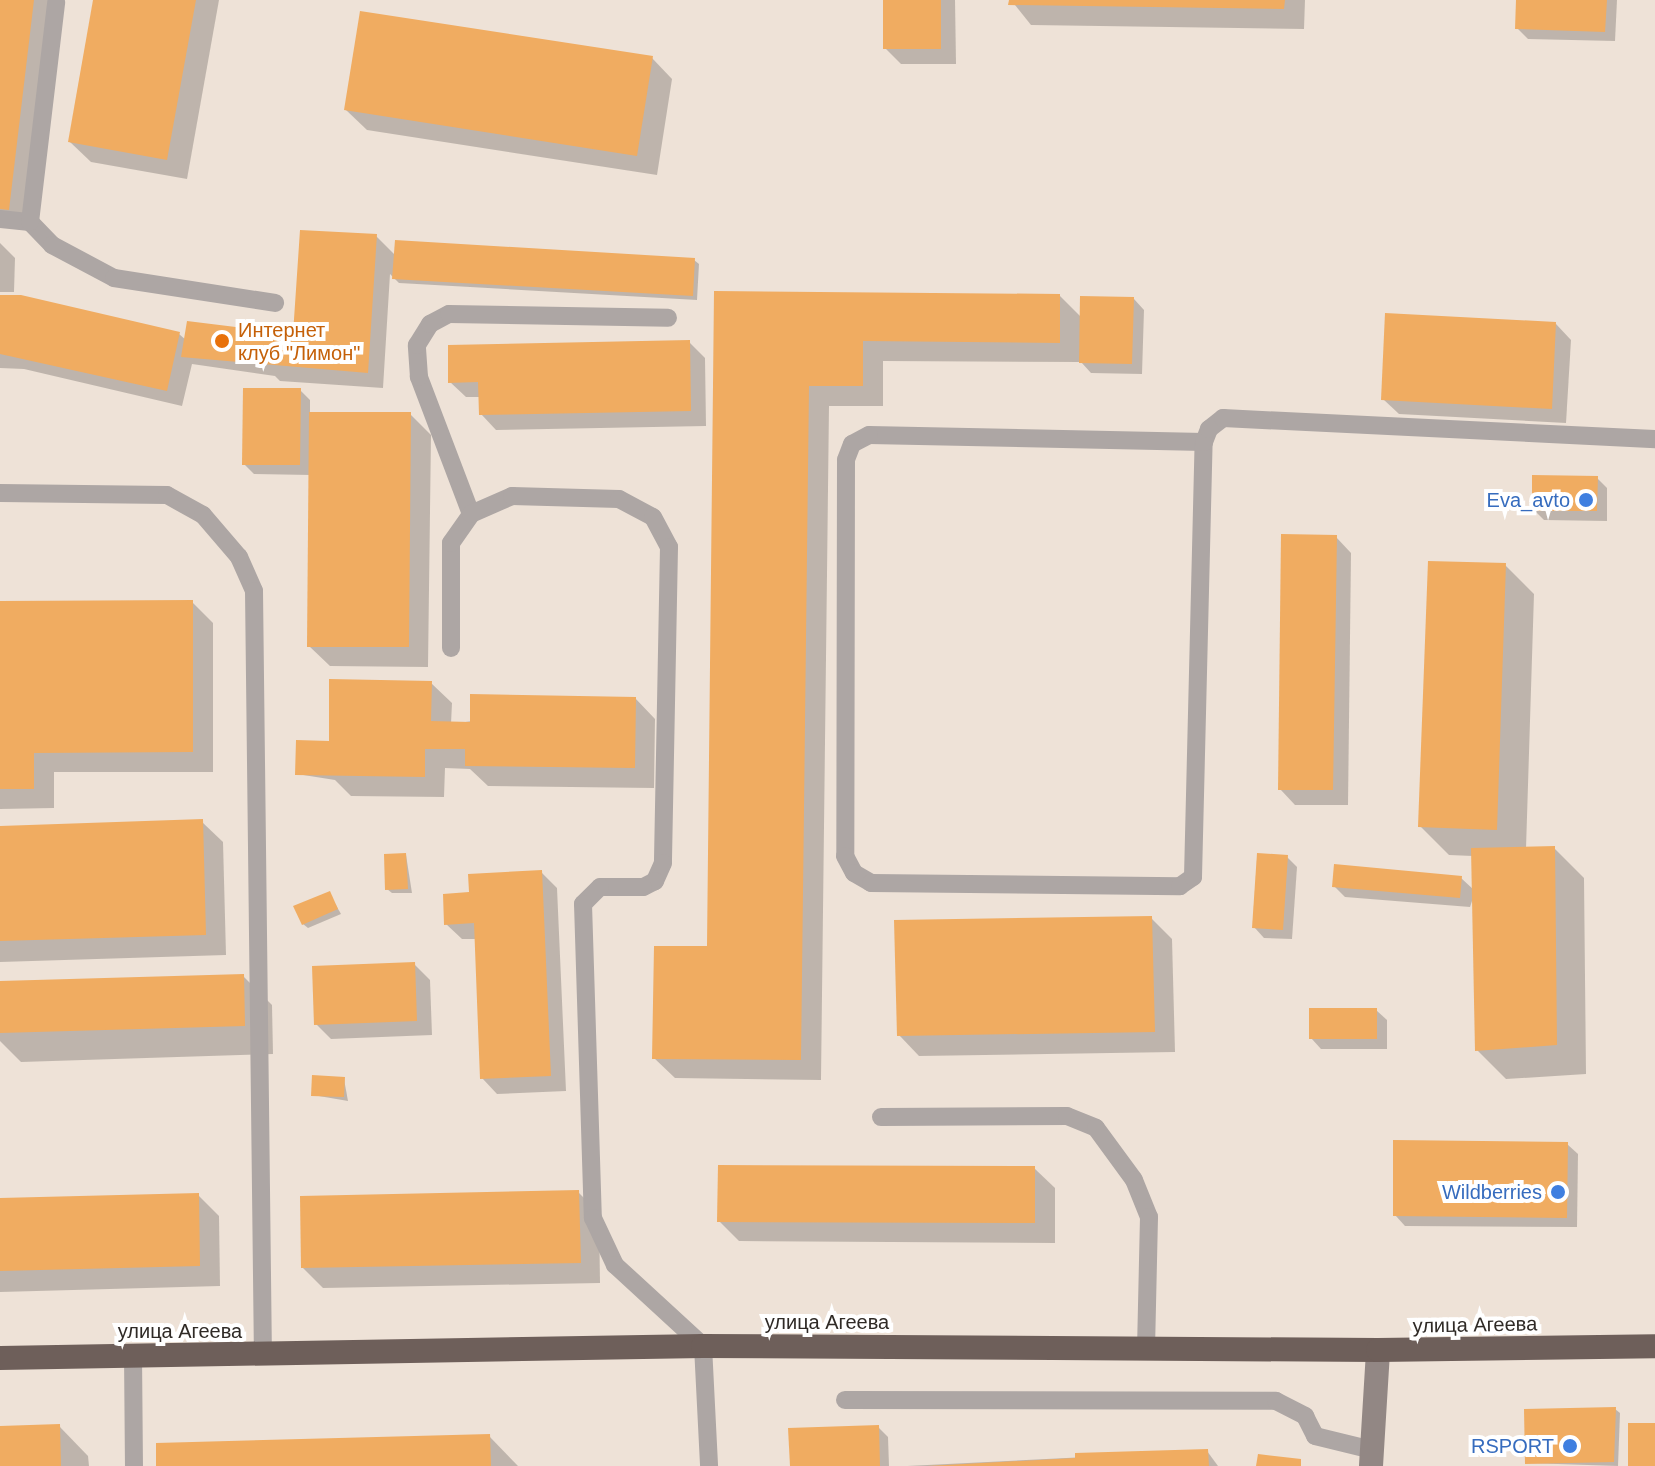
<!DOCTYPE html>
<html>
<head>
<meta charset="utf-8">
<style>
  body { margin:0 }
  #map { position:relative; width:1655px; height:1466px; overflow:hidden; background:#eee2d7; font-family:Arial,sans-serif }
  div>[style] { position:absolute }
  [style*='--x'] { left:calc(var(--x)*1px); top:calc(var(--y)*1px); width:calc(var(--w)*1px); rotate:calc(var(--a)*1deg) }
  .shadow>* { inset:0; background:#0003 }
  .building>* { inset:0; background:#f0ac61 }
  .lane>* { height:18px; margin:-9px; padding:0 9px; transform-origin:9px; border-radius:9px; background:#ada6a4 }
  .secondary>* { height:24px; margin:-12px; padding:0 12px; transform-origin:12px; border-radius:12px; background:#928784 }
  .highway>* { height:24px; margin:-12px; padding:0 12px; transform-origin:12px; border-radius:12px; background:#6e5f5a }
  .dots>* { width:22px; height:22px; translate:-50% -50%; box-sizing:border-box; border:4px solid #fff; border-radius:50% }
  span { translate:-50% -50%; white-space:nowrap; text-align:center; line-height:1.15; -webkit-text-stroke:8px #fff; paint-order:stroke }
  .food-label { font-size:20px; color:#c56008 }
  .left { translate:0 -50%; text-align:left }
  .shop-label { font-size:20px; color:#366cbe }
  .right { translate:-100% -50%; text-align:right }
  .street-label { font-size:20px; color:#2f2a26 }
</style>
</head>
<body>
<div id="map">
  <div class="shadow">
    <div style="clip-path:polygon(0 0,50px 0,24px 225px,0 222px)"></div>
    <div style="clip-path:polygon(95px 0,219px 0,187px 179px,91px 162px,70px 142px)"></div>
    <div style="clip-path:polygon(885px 0,955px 0,956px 64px,901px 64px,885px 48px)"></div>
    <div style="clip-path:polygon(1011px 0,1305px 0,1304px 29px,1031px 25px)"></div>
    <div style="clip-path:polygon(1518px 0,1617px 0,1615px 41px,1528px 39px,1517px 28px)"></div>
    <div style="clip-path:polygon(652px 58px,672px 79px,657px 175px,367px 130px,346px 110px)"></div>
    <div style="clip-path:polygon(376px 236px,396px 256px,694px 260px,699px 264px,697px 300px,399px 283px,390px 274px,383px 388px,280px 381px,275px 376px,192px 364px,182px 406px,24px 369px,0 368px,0 297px,179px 334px,186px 340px,295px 336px)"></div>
    <div style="clip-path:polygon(0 243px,15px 258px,14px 292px,0 292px)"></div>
    <div style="clip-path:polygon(716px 293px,1060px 296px,1082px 318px,1134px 299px,1144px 310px,1142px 374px,1091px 373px,1081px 362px,883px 361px,883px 406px,829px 406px,821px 1080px,675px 1078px,654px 1058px,709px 948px)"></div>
    <div style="clip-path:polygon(1556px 324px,1571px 340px,1566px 423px,1399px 414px,1383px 399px)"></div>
    <div style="clip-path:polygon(689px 342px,705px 358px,706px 426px,496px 430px,481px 414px,481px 397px,466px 397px,450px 382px)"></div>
    <div style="clip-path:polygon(300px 390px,310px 400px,310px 414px,410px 414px,431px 435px,428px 667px,330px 666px,309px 646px,311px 475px,254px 474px,244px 464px)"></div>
    <div style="clip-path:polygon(1597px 478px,1607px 488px,1607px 521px,1544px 520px,1534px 510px)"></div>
    <div style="clip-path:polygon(1336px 537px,1351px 553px,1348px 805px,1295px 805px,1280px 789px)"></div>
    <div style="clip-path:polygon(1505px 565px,1534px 594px,1526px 849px,1554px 848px,1584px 878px,1586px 1074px,1506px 1079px,1477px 1050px,1474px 895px,1470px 907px,1345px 897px,1334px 886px,1461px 878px,1474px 890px,1473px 856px,1449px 855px,1420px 826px)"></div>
    <div style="clip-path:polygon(192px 602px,213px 623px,213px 772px,54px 772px,54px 808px,0 809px,0 603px)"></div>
    <div style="clip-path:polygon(431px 683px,452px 703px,451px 724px,635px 698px,655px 719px,654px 788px,488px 786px,470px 769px,445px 768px,444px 797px,351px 796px,335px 780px,297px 774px,331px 743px)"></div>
    <div style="clip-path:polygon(202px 822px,223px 842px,226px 955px,0 962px,0 828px)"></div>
    <div style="clip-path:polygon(406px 855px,412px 893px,392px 893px,387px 889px)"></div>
    <div style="clip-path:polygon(1287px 857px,1297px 867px,1292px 939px,1264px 938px,1254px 927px)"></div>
    <div style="clip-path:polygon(542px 873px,557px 888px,566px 1091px,497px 1094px,482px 1078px,476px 939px,462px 939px,446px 924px,471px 894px)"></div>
    <div style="clip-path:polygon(329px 893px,341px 914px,308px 928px,303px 924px)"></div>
    <div style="clip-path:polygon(1151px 918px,1172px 939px,1175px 1052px,919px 1056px,899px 1035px)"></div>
    <div style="clip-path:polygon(414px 964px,430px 980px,432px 1035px,331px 1039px,316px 1024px)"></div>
    <div style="clip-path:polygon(243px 976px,272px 1005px,273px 1054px,21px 1062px,0 1041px,0 983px)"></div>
    <div style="clip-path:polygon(1376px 1010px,1387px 1020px,1387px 1049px,1321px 1049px,1311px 1038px)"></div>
    <div style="clip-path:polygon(344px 1079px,348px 1101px,313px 1095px)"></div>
    <div style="clip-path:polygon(1567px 1144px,1578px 1154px,1577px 1227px,1405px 1226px,1395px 1215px)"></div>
    <div style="clip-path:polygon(1034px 1168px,1055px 1188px,1055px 1243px,739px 1241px,719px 1221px)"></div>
    <div style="clip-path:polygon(578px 1192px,599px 1213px,600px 1283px,323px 1288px,303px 1268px)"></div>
    <div style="clip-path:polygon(198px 1195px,219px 1216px,220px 1286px,0 1292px,0 1200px)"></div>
    <div style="clip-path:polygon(1615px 1409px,1620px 1413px,1618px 1466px,1527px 1463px)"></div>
    <div style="clip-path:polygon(59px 1426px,88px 1456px,89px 1466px,0 1466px,0 1428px)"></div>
    <div style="clip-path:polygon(878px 1427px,888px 1437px,889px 1466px,792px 1466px)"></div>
    <div style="clip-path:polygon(489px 1436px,518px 1466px,159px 1466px)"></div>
    <div style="clip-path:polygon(1207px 1451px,1218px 1466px,907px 1466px)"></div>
  </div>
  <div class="building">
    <div style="clip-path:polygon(0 0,34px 0,9px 210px,0 209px)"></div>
    <div style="clip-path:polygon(93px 0,196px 0,167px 160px,68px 142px)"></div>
    <div style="clip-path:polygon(883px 0,941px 0,941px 49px,883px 49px)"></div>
    <div style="clip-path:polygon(1009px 0,1285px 0,1284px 9px,1008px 5px)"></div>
    <div style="clip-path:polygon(1516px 0,1607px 0,1605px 32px,1515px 29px)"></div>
    <div style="clip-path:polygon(360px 11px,653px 56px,637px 156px,344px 110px)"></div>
    <div style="clip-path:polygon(300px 230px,377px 234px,368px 373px,181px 357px,187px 321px,293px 334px)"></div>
    <div style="clip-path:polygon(395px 240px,695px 258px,693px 296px,392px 279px)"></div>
    <div style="clip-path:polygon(714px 291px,1060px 294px,1060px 343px,863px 341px,863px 386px,809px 386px,801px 1060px,652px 1059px,654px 946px,707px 946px)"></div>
    <div style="clip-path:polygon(0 295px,21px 295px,180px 332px,167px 391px,0 354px)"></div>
    <div style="clip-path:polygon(1080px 296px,1134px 297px,1132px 364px,1079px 363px)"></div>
    <div style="clip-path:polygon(1385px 313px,1556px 322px,1552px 409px,1381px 400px)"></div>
    <div style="clip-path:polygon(690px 340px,691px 411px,479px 415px,478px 382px,448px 383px,448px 345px)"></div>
    <div style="clip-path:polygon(243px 388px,301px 388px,300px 465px,242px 465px)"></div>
    <div style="clip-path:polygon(309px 412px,411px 412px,409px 647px,307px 647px)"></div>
    <div style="clip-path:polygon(1532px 475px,1598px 476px,1597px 511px,1532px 511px)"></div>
    <div style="clip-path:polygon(1281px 534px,1337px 535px,1333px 790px,1278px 790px)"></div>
    <div style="clip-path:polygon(1428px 561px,1506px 563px,1497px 830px,1418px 827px)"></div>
    <div style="clip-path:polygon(193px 600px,193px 752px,34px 753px,34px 789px,0 789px,0 601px)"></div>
    <div style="clip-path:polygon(329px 679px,432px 681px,431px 721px,470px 722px,470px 694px,636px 697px,635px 768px,465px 766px,465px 749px,425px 749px,425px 777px,295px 775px,296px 740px,329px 741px)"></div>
    <div style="clip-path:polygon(203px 819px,206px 935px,0 941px,0 826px)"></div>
    <div style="clip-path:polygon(1555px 846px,1557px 1045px,1475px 1051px,1471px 848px)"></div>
    <div style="clip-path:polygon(406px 853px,408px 889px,385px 890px,384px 854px)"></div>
    <div style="clip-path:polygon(1257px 853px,1288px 855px,1283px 930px,1252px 928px)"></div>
    <div style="clip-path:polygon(1334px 864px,1462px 876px,1460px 898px,1332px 887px)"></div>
    <div style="clip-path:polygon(542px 870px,551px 1076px,480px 1079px,474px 923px,444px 925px,443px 894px,469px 892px,468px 874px)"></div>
    <div style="clip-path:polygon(330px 891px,338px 909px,302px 925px,293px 906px)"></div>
    <div style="clip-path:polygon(1152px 916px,1155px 1032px,897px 1036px,894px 920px)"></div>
    <div style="clip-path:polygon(415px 962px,417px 1021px,314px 1025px,312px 966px)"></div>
    <div style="clip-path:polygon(244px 974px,245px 1026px,0 1033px,0 981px)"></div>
    <div style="clip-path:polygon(1309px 1008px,1377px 1008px,1377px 1039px,1309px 1039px)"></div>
    <div style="clip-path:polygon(312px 1075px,345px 1077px,344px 1097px,311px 1096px)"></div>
    <div style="clip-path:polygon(1393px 1140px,1568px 1142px,1567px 1218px,1393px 1216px)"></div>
    <div style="clip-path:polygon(718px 1165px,1035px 1166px,1035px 1223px,717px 1222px)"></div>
    <div style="clip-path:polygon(579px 1190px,581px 1263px,301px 1268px,300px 1196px)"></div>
    <div style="clip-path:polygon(199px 1193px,200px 1266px,0 1271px,0 1198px)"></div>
    <div style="clip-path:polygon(1616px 1407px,1614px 1462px,1525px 1464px,1524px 1409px)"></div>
    <div style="clip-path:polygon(1628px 1423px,1655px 1423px,1655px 1466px,1628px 1466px)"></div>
    <div style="clip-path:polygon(60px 1424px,61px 1466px,0 1466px,0 1426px)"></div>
    <div style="clip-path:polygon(879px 1425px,880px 1466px,790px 1466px,788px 1428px)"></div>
    <div style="clip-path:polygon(490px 1434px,491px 1466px,156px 1466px,156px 1443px)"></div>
    <div style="clip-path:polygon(1208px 1449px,1209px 1466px,927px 1466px,1075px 1458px,1075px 1453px)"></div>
    <div style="clip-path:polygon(1258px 1454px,1301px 1459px,1301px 1466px,1256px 1466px)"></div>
  </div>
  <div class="lane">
    <div style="--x:0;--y:219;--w:30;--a:6"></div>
    <div style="--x:30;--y:222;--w:32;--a:46"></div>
    <div style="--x:52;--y:245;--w:70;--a:28"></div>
    <div style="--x:114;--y:278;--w:163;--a:8.8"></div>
    <div style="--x:30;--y:222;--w:221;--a:-83.2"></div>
    <div style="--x:1204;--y:442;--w:335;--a:-178.8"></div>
    <div style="--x:869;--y:435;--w:19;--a:152"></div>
    <div style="--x:852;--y:444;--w:17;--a:111"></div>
    <div style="--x:846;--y:460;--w:396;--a:90.1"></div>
    <div style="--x:845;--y:856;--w:19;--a:62"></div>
    <div style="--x:854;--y:873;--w:20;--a:30"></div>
    <div style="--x:871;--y:883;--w:309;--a:0.6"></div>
    <div style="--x:1180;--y:886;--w:16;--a:-35"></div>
    <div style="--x:1193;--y:877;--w:435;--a:-88.6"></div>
    <div style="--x:1204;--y:442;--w:14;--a:-69"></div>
    <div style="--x:1209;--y:429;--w:18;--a:-38"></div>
    <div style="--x:1223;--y:418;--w:433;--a:2.8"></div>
    <div style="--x:0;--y:493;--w:167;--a:0.7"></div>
    <div style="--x:167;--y:495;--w:41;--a:29.1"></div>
    <div style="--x:203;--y:515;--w:55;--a:49.4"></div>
    <div style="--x:239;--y:557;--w:37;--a:66"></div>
    <div style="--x:254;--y:591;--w:765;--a:89.33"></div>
    <div style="--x:471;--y:514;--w:147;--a:-110.8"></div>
    <div style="--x:419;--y:377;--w:32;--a:-94"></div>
    <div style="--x:417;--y:345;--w:25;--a:-58"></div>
    <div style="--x:430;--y:324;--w:21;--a:-28"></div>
    <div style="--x:449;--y:314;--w:219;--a:1"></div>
    <div style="--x:451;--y:648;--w:105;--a:-90"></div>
    <div style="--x:451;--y:543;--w:35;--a:-55"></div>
    <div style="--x:471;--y:514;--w:45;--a:-23.7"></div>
    <div style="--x:512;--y:496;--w:107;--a:1.6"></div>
    <div style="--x:619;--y:499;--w:38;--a:28"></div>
    <div style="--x:653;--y:517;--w:34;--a:62"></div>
    <div style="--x:669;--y:547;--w:316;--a:91.1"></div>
    <div style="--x:663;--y:863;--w:20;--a:114"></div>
    <div style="--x:655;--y:881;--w:13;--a:153"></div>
    <div style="--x:643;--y:887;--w:43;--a:180"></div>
    <div style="--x:600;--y:887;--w:24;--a:135"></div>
    <div style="--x:583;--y:904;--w:314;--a:88.2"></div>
    <div style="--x:593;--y:1218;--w:52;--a:64.9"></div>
    <div style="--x:615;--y:1265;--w:120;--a:42.6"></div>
    <div style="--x:703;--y:1346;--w:120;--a:87.1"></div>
    <div style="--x:881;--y:1117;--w:186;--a:-0.3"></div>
    <div style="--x:1067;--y:1116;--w:31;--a:22"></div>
    <div style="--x:1096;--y:1128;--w:64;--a:53.8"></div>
    <div style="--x:1134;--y:1180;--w:40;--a:68"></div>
    <div style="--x:1149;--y:1217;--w:129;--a:91.3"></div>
    <div style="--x:133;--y:1354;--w:112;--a:89.5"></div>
    <div style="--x:845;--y:1400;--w:431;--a:0.1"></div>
    <div style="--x:1276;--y:1401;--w:33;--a:27"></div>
    <div style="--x:1305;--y:1416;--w:22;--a:63"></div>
    <div style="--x:1315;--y:1436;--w:59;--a:13.8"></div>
  </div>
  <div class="secondary">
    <div style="--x:1371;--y:1466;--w:116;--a:-86.5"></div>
  </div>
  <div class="highway">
    <div style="--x:0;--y:1358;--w:703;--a:-0.98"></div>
    <div style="--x:703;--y:1346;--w:675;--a:0.34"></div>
    <div style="--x:1378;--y:1350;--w:277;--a:-0.8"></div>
  </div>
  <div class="dots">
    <div style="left:222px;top:341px;background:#e8710a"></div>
    <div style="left:1586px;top:500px;background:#3f7fe0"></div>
    <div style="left:1558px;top:1192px;background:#3f7fe0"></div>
    <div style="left:1570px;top:1446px;background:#3f7fe0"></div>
  </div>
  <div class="food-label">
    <span class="left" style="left:238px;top:342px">Интернет<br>клуб "Лимон"</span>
  </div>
  <div class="shop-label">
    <span class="right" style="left:1570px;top:500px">Eva_avto</span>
    <span class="right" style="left:1542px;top:1192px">Wildberries</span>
    <span class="right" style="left:1554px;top:1446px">RSPORT</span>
  </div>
  <div class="street-label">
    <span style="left:827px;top:1322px">улица Агеева</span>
    <span style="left:1475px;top:1325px;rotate:-1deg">улица Агеева</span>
    <span style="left:180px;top:1331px">улица Агеева</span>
  </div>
</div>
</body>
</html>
